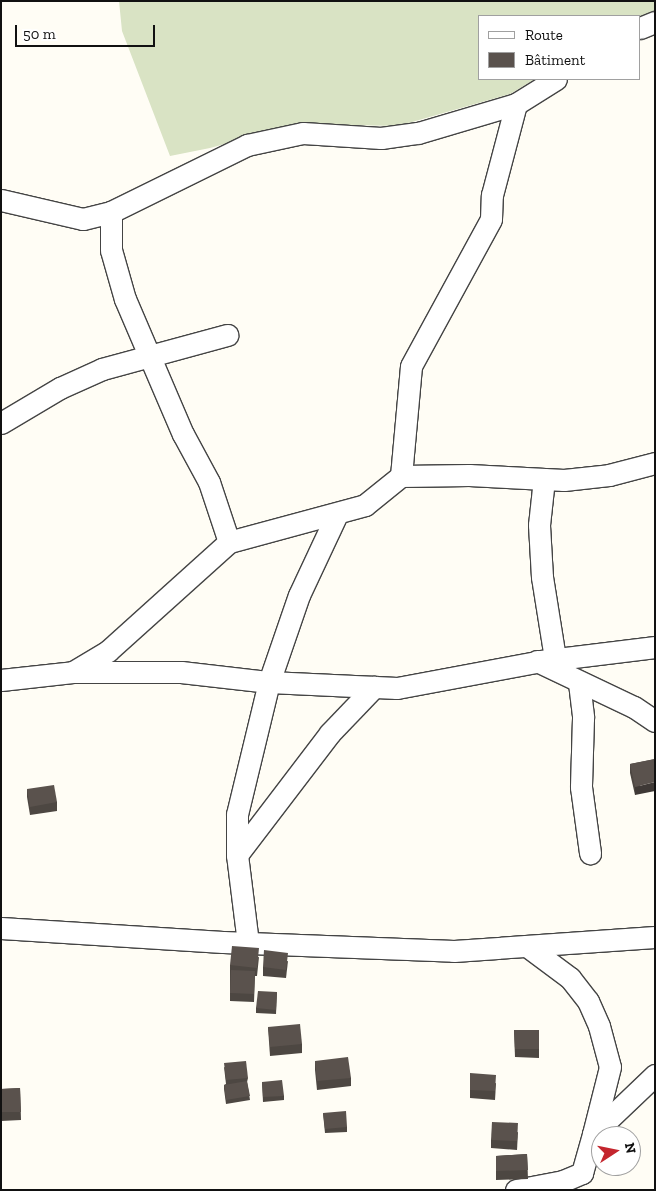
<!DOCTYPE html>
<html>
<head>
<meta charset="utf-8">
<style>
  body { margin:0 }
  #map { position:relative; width:656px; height:1191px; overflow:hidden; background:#fffdf5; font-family:"Zilla Slab",serif }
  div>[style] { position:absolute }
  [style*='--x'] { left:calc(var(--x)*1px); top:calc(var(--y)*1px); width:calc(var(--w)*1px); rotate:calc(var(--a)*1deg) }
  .cemetery>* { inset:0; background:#d9e3c4 }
  .roads { filter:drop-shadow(1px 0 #444) drop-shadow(-1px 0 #444) drop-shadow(0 1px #444) drop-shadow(0 -1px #444) }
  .minor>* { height:21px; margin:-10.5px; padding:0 10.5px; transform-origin:10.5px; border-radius:10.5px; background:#fff }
  .wall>* { inset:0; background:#4d4742 }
  .shaded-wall>* { inset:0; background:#3f3936 }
  .building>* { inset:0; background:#5a524d }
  span { translate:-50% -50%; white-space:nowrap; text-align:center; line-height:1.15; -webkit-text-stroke:5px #fff; paint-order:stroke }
  .frame { position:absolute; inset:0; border:2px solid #111; pointer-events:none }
  .legend { position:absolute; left:478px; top:15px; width:162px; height:65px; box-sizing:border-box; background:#fff; border:1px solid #a0a0a0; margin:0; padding:6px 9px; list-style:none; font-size:15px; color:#111 }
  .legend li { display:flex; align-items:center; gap:10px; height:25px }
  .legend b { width:25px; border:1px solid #a0a0a0 }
  .north { position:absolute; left:591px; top:1126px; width:50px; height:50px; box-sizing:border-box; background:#fff; border:1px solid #a0a0a0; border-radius:50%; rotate:79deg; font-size:14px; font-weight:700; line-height:20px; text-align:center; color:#111 }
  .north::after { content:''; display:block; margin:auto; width:18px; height:22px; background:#c4262e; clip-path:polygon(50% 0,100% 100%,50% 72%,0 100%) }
  .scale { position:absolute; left:15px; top:25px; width:140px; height:22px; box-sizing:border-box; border:2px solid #111; border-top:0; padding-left:6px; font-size:15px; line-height:18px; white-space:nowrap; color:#111; -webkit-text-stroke:4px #fff; paint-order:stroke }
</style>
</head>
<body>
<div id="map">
  <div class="cemetery">
    <div style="clip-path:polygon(119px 1px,655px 1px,655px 12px,640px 19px,640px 16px,480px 16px,480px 79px,535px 79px,510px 94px,398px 126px,298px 124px,210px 148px,170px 156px,122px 31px)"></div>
  </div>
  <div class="roads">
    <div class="minor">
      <div style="--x:640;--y:28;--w:16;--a:-22"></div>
      <div style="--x:1;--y:200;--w:84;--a:13"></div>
      <div style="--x:83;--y:219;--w:29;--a:-14"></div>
      <div style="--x:111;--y:212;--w:152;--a:-26.2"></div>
      <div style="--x:247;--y:145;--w:57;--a:-12.1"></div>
      <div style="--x:303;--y:133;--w:78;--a:3.7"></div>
      <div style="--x:381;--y:138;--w:37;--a:-8"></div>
      <div style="--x:418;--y:133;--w:102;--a:-16.5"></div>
      <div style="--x:111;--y:212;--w:38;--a:90"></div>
      <div style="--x:111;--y:250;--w:51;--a:74.1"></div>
      <div style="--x:125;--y:299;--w:147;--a:66.8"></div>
      <div style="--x:183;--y:434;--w:55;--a:61.6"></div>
      <div style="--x:209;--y:482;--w:63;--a:71.6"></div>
      <div style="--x:1;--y:423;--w:69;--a:-30.7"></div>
      <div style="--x:60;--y:388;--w:46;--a:-24.3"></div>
      <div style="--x:102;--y:369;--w:130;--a:-15.2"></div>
      <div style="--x:401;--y:476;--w:68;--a:-0.8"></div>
      <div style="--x:469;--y:475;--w:95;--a:3"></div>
      <div style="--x:564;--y:480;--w:45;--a:-6.3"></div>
      <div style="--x:609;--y:475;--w:48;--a:-14.6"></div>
      <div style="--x:544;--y:479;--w:46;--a:96.2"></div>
      <div style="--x:539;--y:525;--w:52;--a:86.7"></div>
      <div style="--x:542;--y:577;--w:82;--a:80.9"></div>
      <div style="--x:337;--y:514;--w:89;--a:115.1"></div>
      <div style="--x:299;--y:595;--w:92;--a:109"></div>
      <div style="--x:269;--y:682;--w:128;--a:2.7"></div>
      <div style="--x:397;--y:688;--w:147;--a:-10.6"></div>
      <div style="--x:541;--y:661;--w:115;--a:-7"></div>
      <div style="--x:537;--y:661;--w:107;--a:25.4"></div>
      <div style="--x:634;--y:707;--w:25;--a:34"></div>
      <div style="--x:73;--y:672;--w:108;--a:0"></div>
      <div style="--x:181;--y:672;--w:89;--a:6.5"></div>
      <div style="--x:269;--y:682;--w:136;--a:103.6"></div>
      <div style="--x:237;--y:814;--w:41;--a:90"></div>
      <div style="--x:1;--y:680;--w:72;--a:-6.3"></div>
      <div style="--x:73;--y:672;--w:41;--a:-31"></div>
      <div style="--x:108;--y:651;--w:163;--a:-42"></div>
      <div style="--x:229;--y:542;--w:141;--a:-15.2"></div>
      <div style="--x:365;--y:505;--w:46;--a:-38.9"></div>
      <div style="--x:401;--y:476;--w:110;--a:-84.8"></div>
      <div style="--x:411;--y:366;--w:167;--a:-61.4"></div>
      <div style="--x:491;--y:219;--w:24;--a:-88"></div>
      <div style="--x:492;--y:195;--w:94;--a:-75.2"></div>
      <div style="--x:516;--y:104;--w:47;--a:-32"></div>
      <div style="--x:579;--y:683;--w:35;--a:83"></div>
      <div style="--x:583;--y:718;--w:69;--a:91.7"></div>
      <div style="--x:581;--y:787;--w:67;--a:82.2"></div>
      <div style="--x:1;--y:928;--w:222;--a:3.6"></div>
      <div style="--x:223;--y:942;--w:231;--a:2.2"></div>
      <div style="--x:454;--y:951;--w:201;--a:-4"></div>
      <div style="--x:248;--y:943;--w:89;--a:-97.1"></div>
      <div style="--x:237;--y:855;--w:153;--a:-52.7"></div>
      <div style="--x:330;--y:733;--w:64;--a:-46.3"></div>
      <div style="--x:527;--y:946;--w:54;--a:36.7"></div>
      <div style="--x:570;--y:978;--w:29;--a:52"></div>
      <div style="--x:588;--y:1001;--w:27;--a:66"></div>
      <div style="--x:599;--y:1026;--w:42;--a:75"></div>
      <div style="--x:610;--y:1067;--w:69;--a:104.2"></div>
      <div style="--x:516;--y:1190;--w:48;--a:-10.8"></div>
      <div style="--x:563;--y:1181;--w:21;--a:-23"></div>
      <div style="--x:582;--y:1173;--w:41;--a:-74.2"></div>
      <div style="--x:593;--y:1134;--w:86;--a:-43.6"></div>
    </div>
  </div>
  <div class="wall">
    <div style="clip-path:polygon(655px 759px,635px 795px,630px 773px,630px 764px)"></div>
    <div style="clip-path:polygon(27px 789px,57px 802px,57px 811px,30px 815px,27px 797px)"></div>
    <div style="clip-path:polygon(259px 957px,257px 976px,255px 976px,254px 1002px,230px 1001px,230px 965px)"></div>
    <div style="clip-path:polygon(288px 961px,286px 978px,263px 976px,263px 967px)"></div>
    <div style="clip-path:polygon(277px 992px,276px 1014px,256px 1013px,256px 1008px)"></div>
    <div style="clip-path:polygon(268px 1027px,302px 1044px,302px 1053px,270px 1056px)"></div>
    <div style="clip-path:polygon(514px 1030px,539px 1030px,539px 1058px,515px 1057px)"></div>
    <div style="clip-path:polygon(315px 1061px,351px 1078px,351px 1086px,317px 1090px,315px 1070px)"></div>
    <div style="clip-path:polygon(224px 1067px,248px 1078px,247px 1082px,250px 1100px,226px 1104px,224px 1089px,224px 1085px,226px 1084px)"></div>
    <div style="clip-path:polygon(262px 1082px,284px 1096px,284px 1100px,263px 1102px)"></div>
    <div style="clip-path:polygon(496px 1083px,495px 1100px,470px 1098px,470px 1090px)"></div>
    <div style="clip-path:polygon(20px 1088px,21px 1120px,1px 1121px,1px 1089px)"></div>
    <div style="clip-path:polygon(323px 1113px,347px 1127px,347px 1132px,325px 1133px)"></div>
    <div style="clip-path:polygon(518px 1132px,517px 1150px,491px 1148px,491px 1140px)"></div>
    <div style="clip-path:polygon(527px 1154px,528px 1179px,496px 1180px,496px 1156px)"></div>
  </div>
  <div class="shaded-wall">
    <div style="clip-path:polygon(655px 782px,655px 791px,635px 795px,635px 787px)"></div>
  </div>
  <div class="building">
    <div style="clip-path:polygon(655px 759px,655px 782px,635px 787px,630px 764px)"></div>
    <div style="clip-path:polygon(54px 785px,57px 802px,30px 807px,27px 789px)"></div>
    <div style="clip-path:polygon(232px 946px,259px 948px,257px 968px,230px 965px)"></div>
    <div style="clip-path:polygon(264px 950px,288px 953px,286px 970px,263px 967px)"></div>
    <div style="clip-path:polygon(231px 970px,255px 971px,254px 994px,230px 993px)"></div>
    <div style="clip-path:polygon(258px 991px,277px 992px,276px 1010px,256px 1008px)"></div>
    <div style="clip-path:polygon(300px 1024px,302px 1044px,270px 1047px,268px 1027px)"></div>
    <div style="clip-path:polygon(514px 1030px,539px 1030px,539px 1049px,515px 1049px)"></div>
    <div style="clip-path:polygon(348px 1057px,351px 1078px,317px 1081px,315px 1061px)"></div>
    <div style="clip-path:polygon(246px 1061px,248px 1078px,226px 1080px,224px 1063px)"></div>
    <div style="clip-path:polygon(470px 1073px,496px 1075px,495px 1091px,470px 1090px)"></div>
    <div style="clip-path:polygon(282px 1080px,284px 1096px,263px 1097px,262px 1082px)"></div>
    <div style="clip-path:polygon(247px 1081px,250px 1096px,226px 1100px,224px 1085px)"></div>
    <div style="clip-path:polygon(20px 1088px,21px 1112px,1px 1112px,1px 1089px)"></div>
    <div style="clip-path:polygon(346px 1111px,347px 1127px,325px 1129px,323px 1113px)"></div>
    <div style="clip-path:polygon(492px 1122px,518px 1123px,517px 1141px,491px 1140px)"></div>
    <div style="clip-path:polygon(527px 1154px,528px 1170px,496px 1171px,496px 1156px)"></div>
  </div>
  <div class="frame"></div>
  <ul class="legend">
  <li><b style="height:6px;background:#fff"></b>Route</li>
  <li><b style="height:14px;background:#5a524d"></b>Bâtiment</li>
  </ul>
  <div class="north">N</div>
  <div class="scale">50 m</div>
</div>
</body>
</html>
